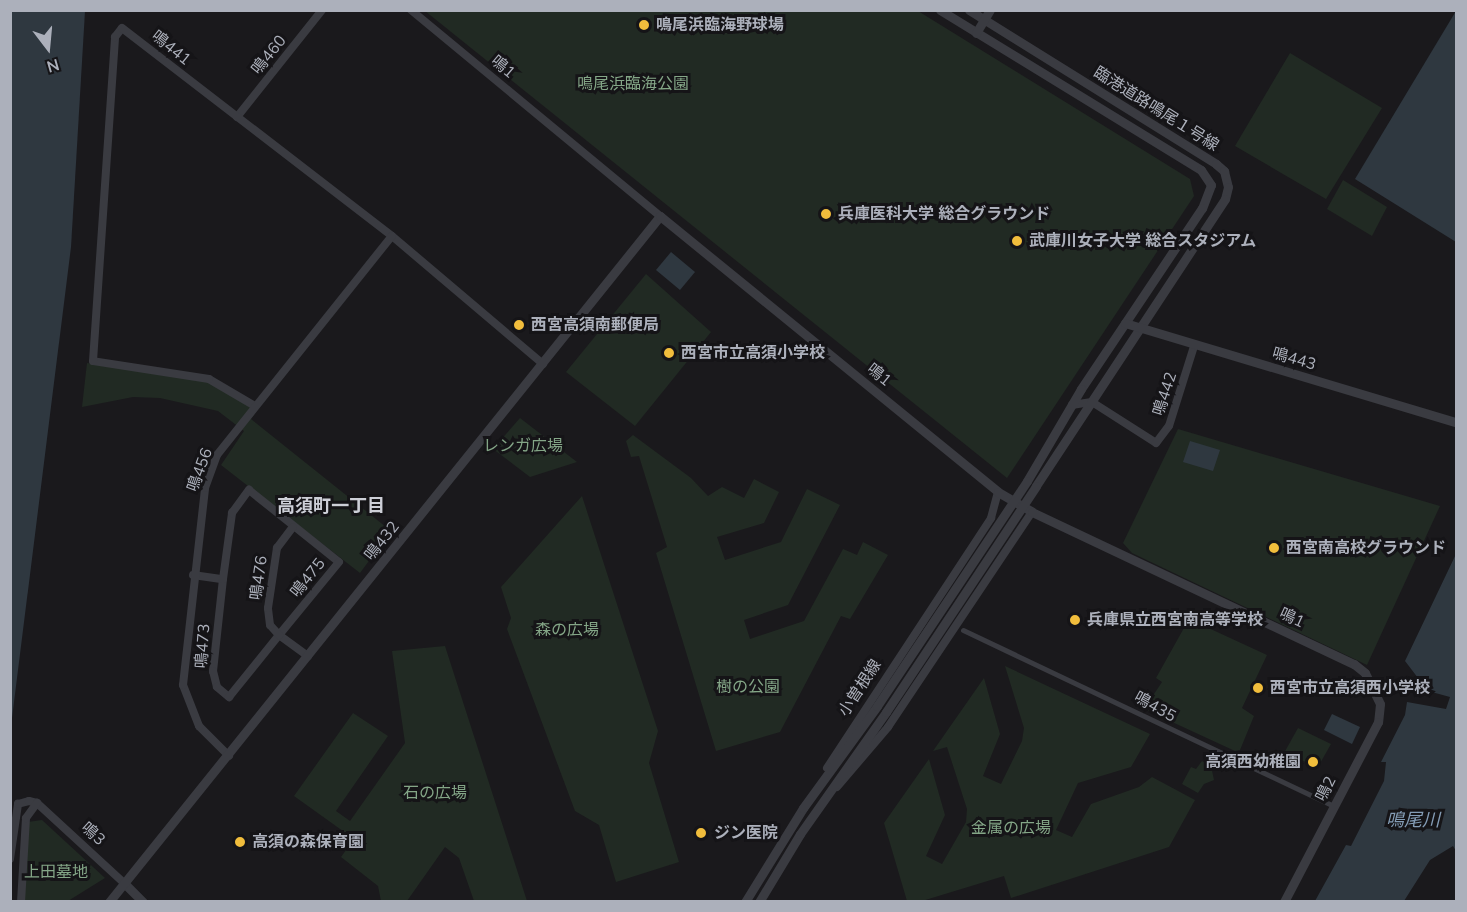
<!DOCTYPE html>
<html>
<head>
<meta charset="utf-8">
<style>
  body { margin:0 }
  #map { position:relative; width:1467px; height:912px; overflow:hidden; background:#1a191c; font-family:"Nunito Sans","Noto Sans JP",sans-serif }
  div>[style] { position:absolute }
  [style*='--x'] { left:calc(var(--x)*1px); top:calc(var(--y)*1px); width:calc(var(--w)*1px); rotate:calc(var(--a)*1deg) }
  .green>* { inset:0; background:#212a23 }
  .water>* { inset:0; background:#2f3840 }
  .pedestrian>* { height:5px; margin:-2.5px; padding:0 2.5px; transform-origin:2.5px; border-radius:2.5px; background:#3a3b41 }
  .minor>* { height:8px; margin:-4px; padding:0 4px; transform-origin:4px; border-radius:4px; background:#3a3b41 }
  .tertiary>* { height:9px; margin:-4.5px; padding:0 4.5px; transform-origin:4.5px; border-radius:4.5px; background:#3a3b41 }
  .tertiary-bridge>* { height:9px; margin:-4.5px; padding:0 4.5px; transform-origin:4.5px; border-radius:4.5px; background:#3a3b41 }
  .dots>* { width:16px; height:16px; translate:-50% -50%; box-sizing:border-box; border:3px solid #151417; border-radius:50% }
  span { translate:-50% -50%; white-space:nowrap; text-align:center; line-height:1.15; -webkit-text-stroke:6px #151417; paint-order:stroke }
  .poi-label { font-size:16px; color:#acb0bb; font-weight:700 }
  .left { translate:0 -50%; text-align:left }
  .right { translate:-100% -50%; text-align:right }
  .street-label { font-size:16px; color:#acb0bb }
  .park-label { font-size:16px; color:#84a687 }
  .neighbourhood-label { font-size:18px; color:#cdcfd7; font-weight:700 }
  .water-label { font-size:18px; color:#849cb5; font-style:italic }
  .frame { position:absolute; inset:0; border:12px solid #acb0bb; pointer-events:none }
  .north { position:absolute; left:18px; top:18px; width:60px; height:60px; -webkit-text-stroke:4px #151417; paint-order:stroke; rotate:164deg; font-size:16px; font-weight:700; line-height:24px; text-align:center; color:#acb0bb }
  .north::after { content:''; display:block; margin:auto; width:21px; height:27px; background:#acb0bb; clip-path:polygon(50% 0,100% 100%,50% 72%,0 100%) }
</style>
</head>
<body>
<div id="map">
  <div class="green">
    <div style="clip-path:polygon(425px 11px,918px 11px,1190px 179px,1194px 196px,1007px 478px)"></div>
    <div style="clip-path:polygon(1290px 53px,1382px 108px,1326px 199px,1235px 146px)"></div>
    <div style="clip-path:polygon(1343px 180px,1387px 207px,1372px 236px,1327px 209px)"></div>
    <div style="clip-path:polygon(646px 274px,711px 332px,635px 426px,566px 372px)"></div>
    <div style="clip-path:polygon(87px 363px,211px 382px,227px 389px,256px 412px,251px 419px,391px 531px,360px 573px,221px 465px,244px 431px,218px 411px,160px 398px,133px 397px,82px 407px)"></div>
    <div style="clip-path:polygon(520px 418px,577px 462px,530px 477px,493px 449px)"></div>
    <div style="clip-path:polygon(1178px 429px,1440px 506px,1367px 665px,1132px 553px,1123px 543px)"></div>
    <div style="clip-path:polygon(633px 435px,691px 478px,708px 496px,722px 487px,744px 498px,754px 479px,779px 492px,764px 523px,717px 537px,725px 560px,781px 542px,807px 489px,840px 505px,788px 605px,744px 620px,750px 639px,804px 621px,843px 549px,857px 555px,863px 542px,888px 555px,850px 619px,841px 616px,780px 732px,716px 751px,656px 553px,667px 547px,639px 456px,631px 457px,626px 441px)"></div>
    <div style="clip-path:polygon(582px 496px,658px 731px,649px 763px,679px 862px,616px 882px,599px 825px,575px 811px,507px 629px,511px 618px,501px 587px)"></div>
    <div style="clip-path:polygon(1189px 619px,1267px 655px,1242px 708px,1254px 716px,1240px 750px,1235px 751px,1144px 709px,1162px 682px,1156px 678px)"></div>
    <div style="clip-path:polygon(445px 646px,527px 901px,474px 901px,459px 858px,445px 847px,407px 901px,381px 901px,378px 886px,341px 857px,354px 839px,294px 796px,353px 713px,388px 736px,336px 811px,350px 821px,405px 743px,392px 651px)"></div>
    <div style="clip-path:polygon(1005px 666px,1150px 734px,1131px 767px,1078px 783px,1056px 830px,1072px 837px,1091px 804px,1139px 787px,1152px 777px,1195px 800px,1169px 847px,1011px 898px,1004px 876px,922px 901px,907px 901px,884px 823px,929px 759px,945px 815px,926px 856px,942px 864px,966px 822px,967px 809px,947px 747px,933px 751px,984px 678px,1000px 734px,983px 776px,1001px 784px,1022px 741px,1024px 728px)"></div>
    <div style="clip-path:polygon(1298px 728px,1331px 744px,1318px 767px,1284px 753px)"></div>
    <div style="clip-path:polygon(1202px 761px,1211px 766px,1214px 780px,1204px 784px,1198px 793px,1182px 784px,1191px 767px,1196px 769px)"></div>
    <div style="clip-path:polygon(42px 820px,105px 878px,68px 901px,24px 902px,28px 822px)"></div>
  </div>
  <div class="water">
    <div style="clip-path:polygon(11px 10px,85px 11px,71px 247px,11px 726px)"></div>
    <div style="clip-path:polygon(1456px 11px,1456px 242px,1355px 179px)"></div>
    <div style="clip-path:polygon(671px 252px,695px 272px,680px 290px,656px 270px)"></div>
    <div style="clip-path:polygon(1190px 441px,1220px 450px,1213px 471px,1183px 462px)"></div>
    <div style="clip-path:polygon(1456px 554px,1456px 851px,1453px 846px,1430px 860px,1404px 901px,1315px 901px,1346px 845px,1351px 846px,1384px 781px,1386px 762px,1381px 762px,1405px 715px,1407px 702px,1446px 709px,1450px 697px,1428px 691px,1405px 661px)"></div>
    <div style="clip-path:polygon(1332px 714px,1360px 727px,1352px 744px,1324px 730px)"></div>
  </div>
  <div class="pedestrian">
    <div style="--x:963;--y:630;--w:411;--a:25.4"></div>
  </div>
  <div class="minor">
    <div style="--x:411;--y:10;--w:323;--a:39.6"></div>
    <div style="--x:237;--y:117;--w:137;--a:-51.5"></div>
    <div style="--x:1072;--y:405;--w:20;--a:-9"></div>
    <div style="--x:1092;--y:402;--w:76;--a:32.6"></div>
    <div style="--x:1156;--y:443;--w:21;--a:-53"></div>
    <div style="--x:1169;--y:426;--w:84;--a:-72.6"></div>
    <div style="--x:255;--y:406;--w:53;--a:-149.6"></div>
    <div style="--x:209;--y:379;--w:117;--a:-171.2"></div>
    <div style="--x:93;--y:361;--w:325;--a:-86.1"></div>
    <div style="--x:115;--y:37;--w:11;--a:-52"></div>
    <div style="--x:122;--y:28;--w:341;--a:37.6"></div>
    <div style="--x:392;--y:236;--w:198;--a:40.3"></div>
    <div style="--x:193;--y:575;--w:30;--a:8"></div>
    <div style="--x:223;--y:579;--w:93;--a:96.2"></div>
    <div style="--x:213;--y:671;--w:16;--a:76"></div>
    <div style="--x:217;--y:687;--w:16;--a:40"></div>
    <div style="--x:229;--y:697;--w:80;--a:-51.1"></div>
    <div style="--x:279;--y:635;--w:36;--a:36"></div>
    <div style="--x:223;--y:579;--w:67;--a:-82.2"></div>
    <div style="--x:232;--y:513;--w:29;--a:-54"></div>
    <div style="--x:249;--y:490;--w:115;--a:38.7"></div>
    <div style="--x:339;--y:562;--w:94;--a:129.4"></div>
    <div style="--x:279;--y:635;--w:13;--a:-132"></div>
    <div style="--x:270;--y:625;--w:17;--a:-97"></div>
    <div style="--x:268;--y:608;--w:61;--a:-81.5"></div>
    <div style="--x:277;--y:548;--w:26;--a:-53"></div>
    <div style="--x:229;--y:756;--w:42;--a:-135"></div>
    <div style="--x:199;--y:726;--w:44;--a:-111.3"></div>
    <div style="--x:183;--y:685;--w:198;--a:-83.6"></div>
    <div style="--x:205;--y:488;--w:35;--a:-70"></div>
    <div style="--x:217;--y:455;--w:280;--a:-51.4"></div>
    <div style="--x:827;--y:768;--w:299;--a:-56.7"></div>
    <div style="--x:991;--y:518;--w:27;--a:-75"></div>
    <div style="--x:837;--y:787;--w:79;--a:-49.6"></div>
    <div style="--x:888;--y:727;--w:259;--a:-56.2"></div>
    <div style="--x:10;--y:859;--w:56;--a:-81.7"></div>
    <div style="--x:18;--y:804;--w:11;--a:-15"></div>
    <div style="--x:29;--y:801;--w:8;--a:14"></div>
    <div style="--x:37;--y:803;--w:118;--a:42.6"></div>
    <div style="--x:21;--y:902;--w:84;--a:-86.6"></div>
    <div style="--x:26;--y:818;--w:19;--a:-54"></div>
  </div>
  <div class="tertiary">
    <div style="--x:940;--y:10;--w:306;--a:31.5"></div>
    <div style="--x:1201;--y:170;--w:18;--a:56"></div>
    <div style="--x:1211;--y:185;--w:25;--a:111"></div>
    <div style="--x:1202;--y:208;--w:218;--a:123.8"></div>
    <div style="--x:1081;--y:389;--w:107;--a:120.4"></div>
    <div style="--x:969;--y:10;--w:291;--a:31.9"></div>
    <div style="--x:1216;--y:164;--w:11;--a:41"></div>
    <div style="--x:1224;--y:171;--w:16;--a:76"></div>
    <div style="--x:1228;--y:187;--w:12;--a:104"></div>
    <div style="--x:1225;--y:199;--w:344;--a:123.4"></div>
    <div style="--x:976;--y:33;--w:27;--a:-59"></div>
    <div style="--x:1125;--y:323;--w:345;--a:16.7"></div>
    <div style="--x:124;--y:883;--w:27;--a:45"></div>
    <div style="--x:109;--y:902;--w:880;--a:-51.23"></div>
    <div style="--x:660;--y:216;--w:436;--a:39.2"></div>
    <div style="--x:998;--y:492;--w:39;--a:30"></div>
    <div style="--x:1032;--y:512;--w:356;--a:25.3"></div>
    <div style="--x:1354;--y:664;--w:14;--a:39"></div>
    <div style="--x:1365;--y:673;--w:34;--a:64"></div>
    <div style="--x:1380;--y:704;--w:18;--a:96"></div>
    <div style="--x:1378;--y:722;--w:203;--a:117.6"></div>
    <div style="--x:745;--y:902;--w:110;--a:-58.3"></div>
    <div style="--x:803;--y:808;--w:126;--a:-54"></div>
    <div style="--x:759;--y:902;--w:79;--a:-58.9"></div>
    <div style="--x:800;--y:834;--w:149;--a:-54.8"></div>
  </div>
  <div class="tertiary-bridge">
    <div style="--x:877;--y:706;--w:270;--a:-56.3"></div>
    <div style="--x:886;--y:712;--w:271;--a:-56.4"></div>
  </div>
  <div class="dots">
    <div style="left:644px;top:25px;background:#f1bd3c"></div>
    <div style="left:826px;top:214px;background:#f1bd3c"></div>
    <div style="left:1017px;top:241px;background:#f1bd3c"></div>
    <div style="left:519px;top:325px;background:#f1bd3c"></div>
    <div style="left:669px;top:353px;background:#f1bd3c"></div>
    <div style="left:1274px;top:548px;background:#f1bd3c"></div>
    <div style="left:1075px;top:620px;background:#f1bd3c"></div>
    <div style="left:1258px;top:688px;background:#f1bd3c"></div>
    <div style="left:1313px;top:762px;background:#f1bd3c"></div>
    <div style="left:701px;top:833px;background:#f1bd3c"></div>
    <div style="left:240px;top:842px;background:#f1bd3c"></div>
  </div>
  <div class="poi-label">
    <span class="left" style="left:656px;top:25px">鳴尾浜臨海野球場</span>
    <span class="left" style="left:838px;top:214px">兵庫医科大学 総合グラウンド</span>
    <span class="left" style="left:1029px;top:241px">武庫川女子大学 総合スタジアム</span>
    <span class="left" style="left:531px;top:325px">西宮高須南郵便局</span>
    <span class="left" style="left:681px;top:353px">西宮市立高須小学校</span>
    <span class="left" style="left:1286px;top:548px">西宮南高校グラウンド</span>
    <span class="left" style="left:1087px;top:620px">兵庫県立西宮南高等学校</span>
    <span class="left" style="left:1270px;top:688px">西宮市立高須西小学校</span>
    <span class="right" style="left:1301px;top:762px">高須西幼稚園</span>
    <span class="left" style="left:714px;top:833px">ジン医院</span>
    <span class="left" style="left:252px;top:842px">高須の森保育園</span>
  </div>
  <div class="street-label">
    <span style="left:171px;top:48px;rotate:39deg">鳴441</span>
    <span style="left:269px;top:55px;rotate:-51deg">鳴460</span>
    <span style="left:503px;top:67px;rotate:40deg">鳴1</span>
    <span style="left:1156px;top:109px;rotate:32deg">臨港道路鳴尾１号線</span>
    <span style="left:1294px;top:359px;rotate:16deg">鳴443</span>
    <span style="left:879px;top:375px;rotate:39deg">鳴1</span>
    <span style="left:1165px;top:394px;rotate:-72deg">鳴442</span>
    <span style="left:200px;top:470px;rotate:-70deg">鳴456</span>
    <span style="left:382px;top:541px;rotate:-51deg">鳴432</span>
    <span style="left:259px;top:578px;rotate:-82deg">鳴476</span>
    <span style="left:308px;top:578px;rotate:-51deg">鳴475</span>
    <span style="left:1292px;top:618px;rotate:25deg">鳴1</span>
    <span style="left:203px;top:646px;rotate:-86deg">鳴473</span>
    <span style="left:860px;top:688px;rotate:-57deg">小曽根線</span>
    <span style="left:1155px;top:707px;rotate:29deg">鳴435</span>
    <span style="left:1326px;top:789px;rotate:-63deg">鳴2</span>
    <span style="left:93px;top:834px;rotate:42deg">鳴3</span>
  </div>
  <div class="park-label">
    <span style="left:633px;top:84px">鳴尾浜臨海公園</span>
    <span style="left:523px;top:446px">レンガ広場</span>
    <span style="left:567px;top:630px">森の広場</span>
    <span style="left:748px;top:687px">樹の公園</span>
    <span style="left:435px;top:793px">石の広場</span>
    <span style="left:1011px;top:828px">金属の広場</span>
    <span style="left:56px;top:872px">上田墓地</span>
  </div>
  <div class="neighbourhood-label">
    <span style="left:331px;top:506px">高須町一丁目</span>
  </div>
  <div class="water-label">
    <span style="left:1413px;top:820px">鳴尾川</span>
  </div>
  <div class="frame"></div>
  <div class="north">N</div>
</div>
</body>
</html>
